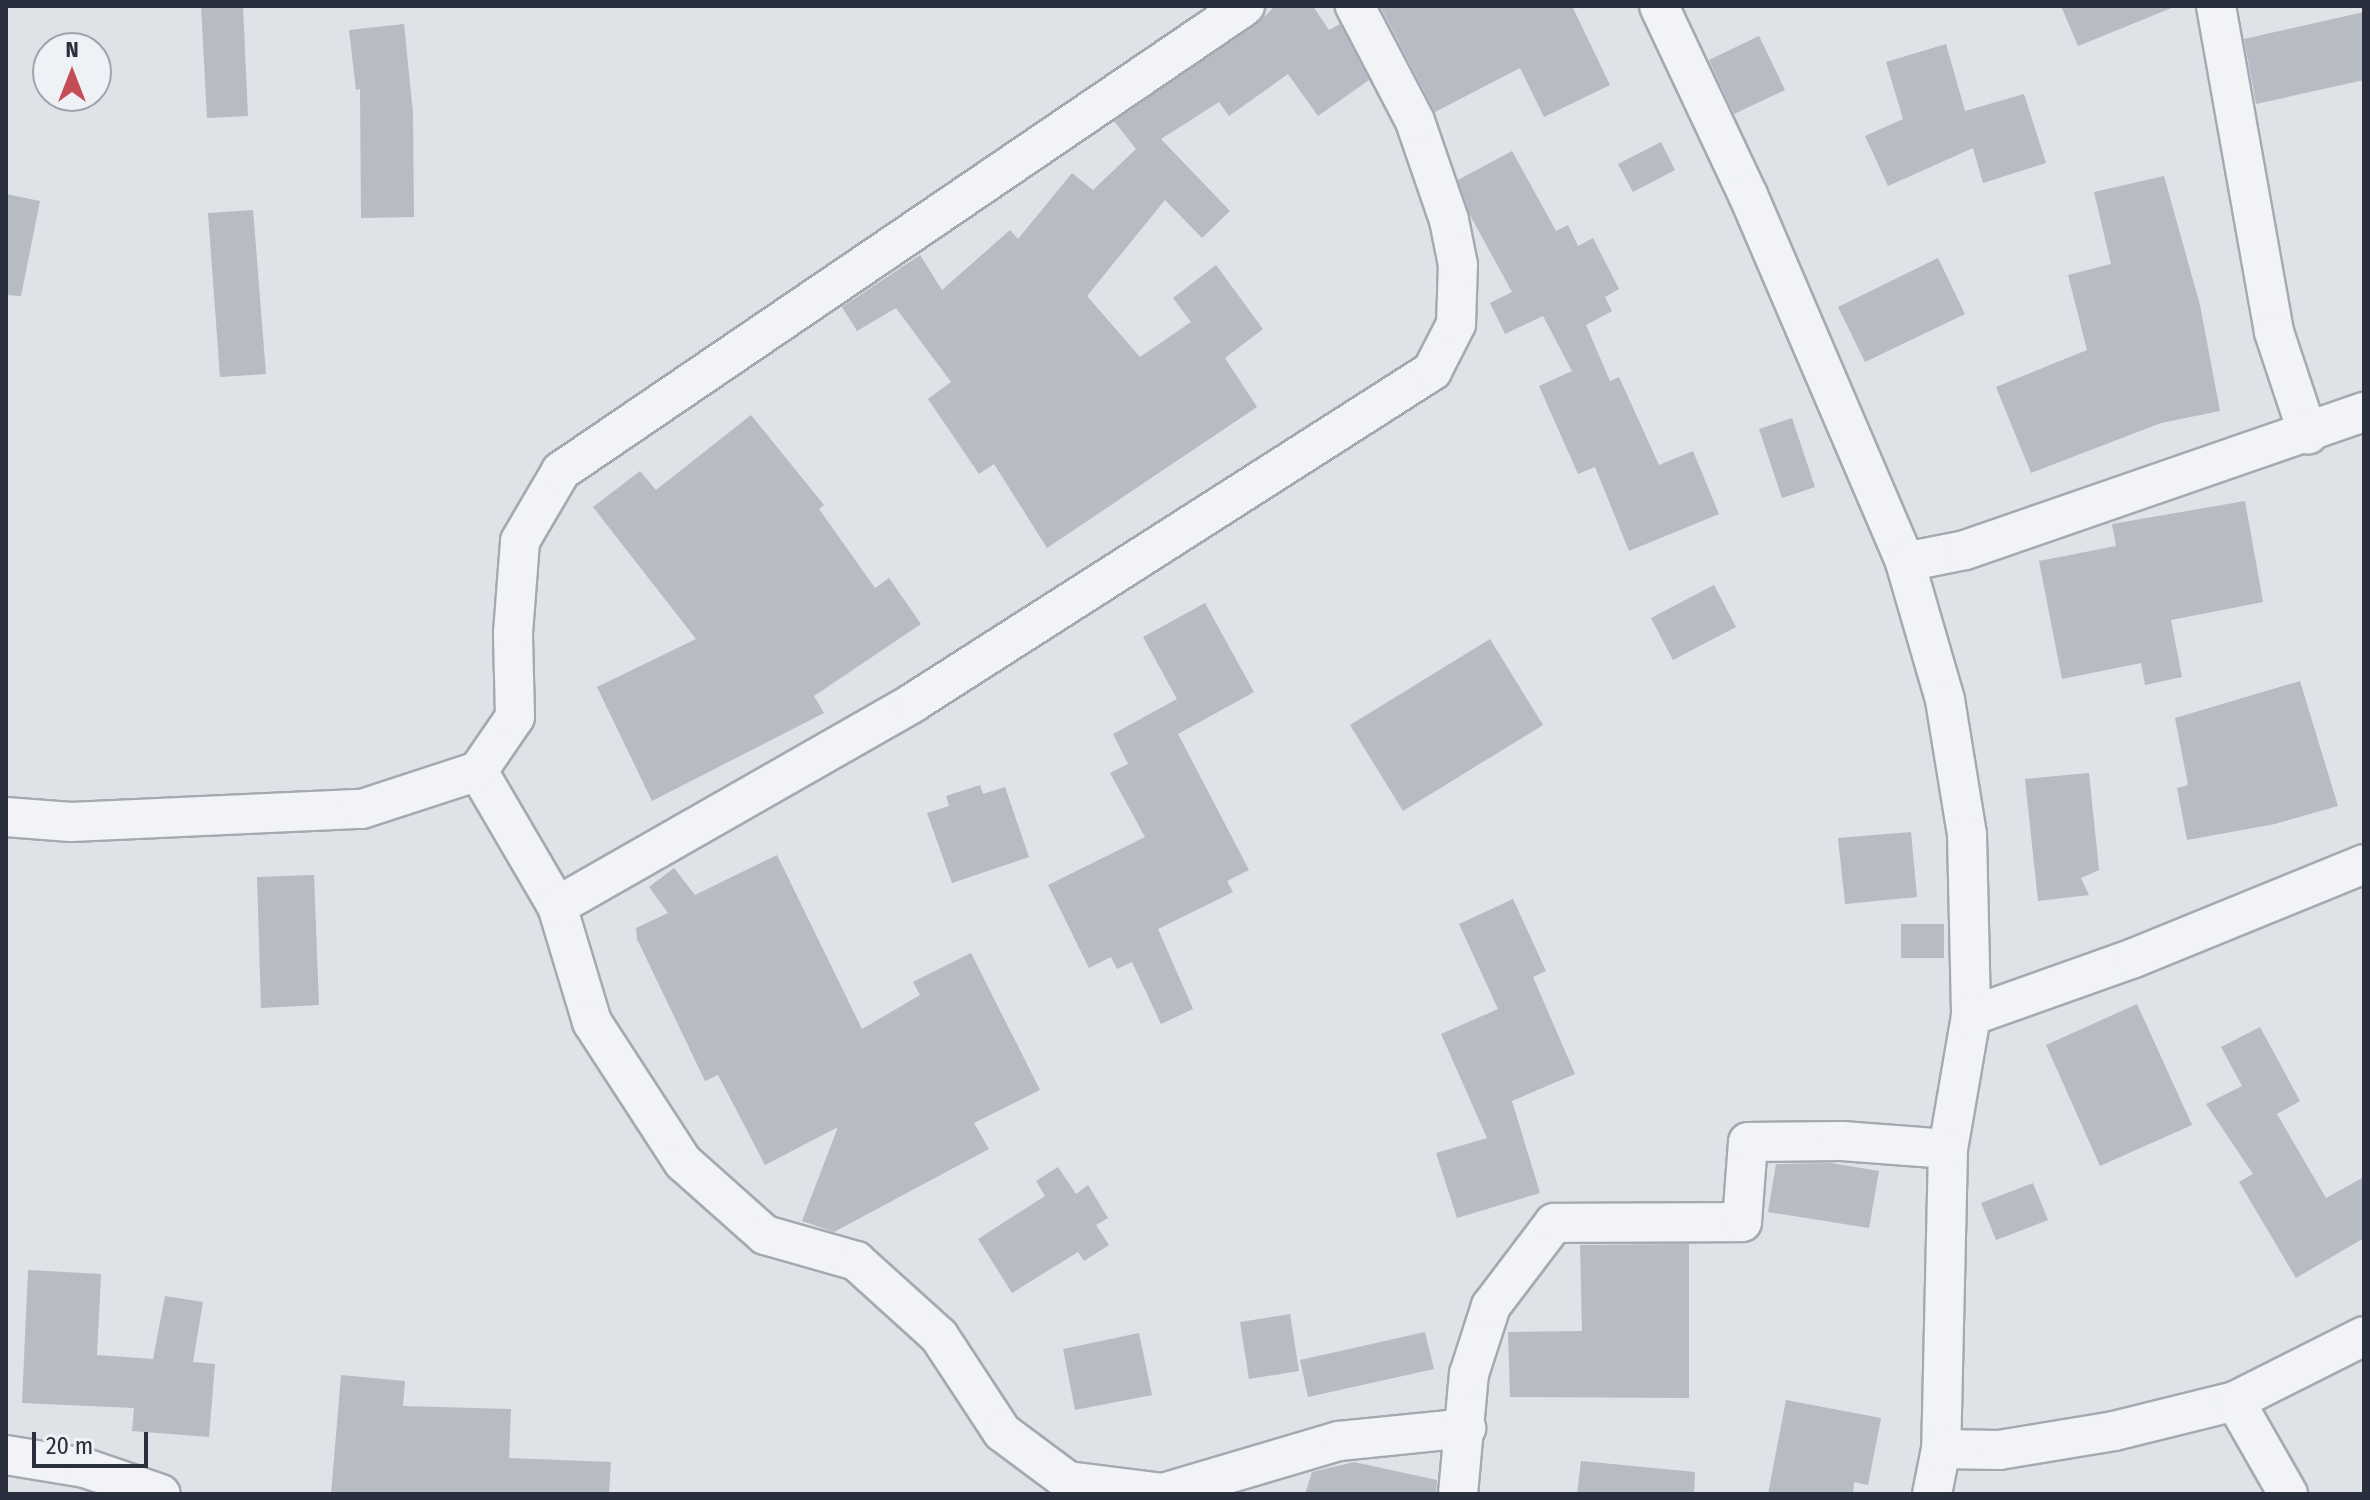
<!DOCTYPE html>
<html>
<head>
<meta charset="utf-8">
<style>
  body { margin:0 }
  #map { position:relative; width:2370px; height:1500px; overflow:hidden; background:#dfe2e7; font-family:"Fira Sans Condensed",sans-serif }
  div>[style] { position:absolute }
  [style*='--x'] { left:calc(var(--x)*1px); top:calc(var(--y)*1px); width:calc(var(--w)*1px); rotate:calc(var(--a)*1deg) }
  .building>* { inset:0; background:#b6bbc4 }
  .roads { filter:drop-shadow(2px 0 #a5a9b1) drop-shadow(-2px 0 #a5a9b1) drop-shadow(0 2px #a5a9b1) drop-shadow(0 -2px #a5a9b1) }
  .minor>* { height:38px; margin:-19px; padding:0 19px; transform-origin:19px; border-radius:19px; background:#f1f3f6 }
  span { translate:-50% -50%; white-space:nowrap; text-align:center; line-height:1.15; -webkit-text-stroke:7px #eef1f5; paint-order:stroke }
  .frame { position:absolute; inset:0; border:8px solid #292f3d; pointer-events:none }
  .north { position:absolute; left:32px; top:32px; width:80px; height:80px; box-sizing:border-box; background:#eef1f5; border:2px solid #9fa3ab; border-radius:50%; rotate:0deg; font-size:22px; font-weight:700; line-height:32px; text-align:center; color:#292f3d }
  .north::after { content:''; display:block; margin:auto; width:28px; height:36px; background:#c54b57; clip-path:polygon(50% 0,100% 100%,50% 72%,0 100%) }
  .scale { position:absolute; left:32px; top:1432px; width:116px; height:36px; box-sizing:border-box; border:4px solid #292f3d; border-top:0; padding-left:10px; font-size:24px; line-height:28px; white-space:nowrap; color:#292f3d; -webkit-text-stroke:6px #eef1f5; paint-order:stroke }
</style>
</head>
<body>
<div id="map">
  <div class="building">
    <div style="clip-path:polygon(201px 6px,243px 6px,248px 116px,207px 118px)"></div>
    <div style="clip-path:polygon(1275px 6px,1313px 6px,1329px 30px,1340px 24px,1369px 80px,1318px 116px,1288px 74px,1229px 116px,1219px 102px,1161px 139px,1230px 211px,1202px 238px,1165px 200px,1087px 296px,1140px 357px,1191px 322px,1173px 298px,1216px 265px,1263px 329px,1225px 358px,1257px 407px,1047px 548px,994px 464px,979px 474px,928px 399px,951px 382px,896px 308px,857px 331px,842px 307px,920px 255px,942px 290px,1010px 230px,1018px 239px,1072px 173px,1093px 190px,1136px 149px,1114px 121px,1257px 24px)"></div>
    <div style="clip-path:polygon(1380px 6px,1572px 6px,1610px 85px,1544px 117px,1520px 68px,1435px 112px)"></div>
    <div style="clip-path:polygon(2061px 6px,2174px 6px,2174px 7px,2078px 46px)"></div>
    <div style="clip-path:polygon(2364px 12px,2364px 80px,2256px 104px,2244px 39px)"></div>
    <div style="clip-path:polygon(404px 24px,413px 113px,414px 217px,361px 218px,360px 89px,356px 90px,349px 30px)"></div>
    <div style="clip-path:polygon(1759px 36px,1785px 90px,1734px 114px,1709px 60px)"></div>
    <div style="clip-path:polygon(1946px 44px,1965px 111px,2024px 94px,2046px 163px,1983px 183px,1973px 148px,1888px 186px,1865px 136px,1903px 119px,1886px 62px)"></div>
    <div style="clip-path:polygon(1661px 142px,1675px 170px,1633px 192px,1618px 164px)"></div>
    <div style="clip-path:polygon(1512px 151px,1556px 231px,1568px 225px,1578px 246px,1593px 238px,1619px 289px,1605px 297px,1612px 311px,1586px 325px,1610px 381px,1619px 377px,1659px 465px,1693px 451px,1719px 514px,1629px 551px,1595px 467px,1578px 474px,1539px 386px,1572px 371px,1543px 316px,1505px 334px,1490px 303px,1512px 292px,1470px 215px,1458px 180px)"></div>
    <div style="clip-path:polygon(2164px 176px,2200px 305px,2220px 411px,2161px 423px,2031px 473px,1996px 387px,2087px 350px,2068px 275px,2111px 264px,2094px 192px)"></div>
    <div style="clip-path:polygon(6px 194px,40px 201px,21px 296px,6px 295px)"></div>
    <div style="clip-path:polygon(253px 210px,266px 374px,220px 377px,208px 213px)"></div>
    <div style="clip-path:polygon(1938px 258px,1965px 314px,1865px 362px,1838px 307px)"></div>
    <div style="clip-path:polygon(751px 415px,824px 505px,819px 509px,875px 588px,889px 578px,921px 624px,814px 696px,824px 713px,652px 801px,597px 687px,696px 639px,593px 507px,640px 471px,656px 490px)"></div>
    <div style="clip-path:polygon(1792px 418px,1815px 487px,1782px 498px,1759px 429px)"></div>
    <div style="clip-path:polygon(2245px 501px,2263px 602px,2171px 620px,2182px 677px,2145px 685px,2141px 663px,2062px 679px,2039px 561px,2116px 546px,2112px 524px)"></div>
    <div style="clip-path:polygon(1714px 585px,1736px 627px,1673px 660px,1651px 618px)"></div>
    <div style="clip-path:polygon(1205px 603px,1254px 692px,1178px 734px,1249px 870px,1227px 881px,1233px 892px,1158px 929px,1193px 1009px,1161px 1024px,1132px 962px,1117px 969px,1111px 957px,1089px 968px,1048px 885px,1145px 837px,1110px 773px,1128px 764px,1113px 734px,1177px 699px,1143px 637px)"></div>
    <div style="clip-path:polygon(1490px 639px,1543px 725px,1403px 811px,1350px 725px)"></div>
    <div style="clip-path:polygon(2300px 681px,2338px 806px,2275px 824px,2187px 840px,2177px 788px,2188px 785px,2175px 718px)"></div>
    <div style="clip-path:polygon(2089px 773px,2099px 870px,2081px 878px,2089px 895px,2038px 901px,2025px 779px)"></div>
    <div style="clip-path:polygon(980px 785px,983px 794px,1005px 787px,1029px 857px,952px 883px,927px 813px,949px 806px,946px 796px)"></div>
    <div style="clip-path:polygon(1911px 832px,1917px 897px,1845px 904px,1838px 838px)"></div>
    <div style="clip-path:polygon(777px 855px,862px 1029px,920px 995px,913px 982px,971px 953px,1040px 1090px,974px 1123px,989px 1149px,834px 1232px,802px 1221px,838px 1127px,765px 1165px,718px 1075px,705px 1081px,637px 939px,636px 928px,668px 913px,649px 887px,674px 868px,695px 895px)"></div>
    <div style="clip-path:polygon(314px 875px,319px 1005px,261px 1008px,257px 877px)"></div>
    <div style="clip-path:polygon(1513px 899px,1546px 971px,1533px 977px,1575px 1074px,1512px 1101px,1540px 1193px,1457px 1218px,1436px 1153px,1487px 1138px,1441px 1034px,1498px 1009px,1459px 924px)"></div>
    <div style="clip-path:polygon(1901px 924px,1944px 924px,1944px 958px,1901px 958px)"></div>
    <div style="clip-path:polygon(2137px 1004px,2192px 1125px,2100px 1166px,2046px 1045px)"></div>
    <div style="clip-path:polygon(2260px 1027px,2300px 1101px,2277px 1114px,2326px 1198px,2364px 1177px,2364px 1238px,2296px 1278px,2239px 1182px,2253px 1174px,2206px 1104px,2242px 1086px,2221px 1047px)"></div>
    <div style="clip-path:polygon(1831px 1163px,1879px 1171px,1869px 1228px,1768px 1212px,1776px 1164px)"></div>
    <div style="clip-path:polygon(1058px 1167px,1076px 1194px,1088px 1185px,1108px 1218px,1096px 1225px,1109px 1245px,1084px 1261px,1078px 1252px,1012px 1293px,978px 1239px,1045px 1196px,1036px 1181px)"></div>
    <div style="clip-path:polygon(2033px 1183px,2048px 1220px,1996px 1240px,1981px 1203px)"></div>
    <div style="clip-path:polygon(1689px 1244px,1689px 1398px,1510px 1397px,1508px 1332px,1582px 1331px,1580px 1245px)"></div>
    <div style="clip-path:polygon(28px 1270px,101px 1274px,97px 1355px,153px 1359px,165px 1296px,203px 1302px,193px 1362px,215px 1364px,209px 1437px,132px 1431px,134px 1408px,22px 1403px)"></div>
    <div style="clip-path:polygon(1290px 1314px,1299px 1371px,1249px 1379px,1240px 1322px)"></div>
    <div style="clip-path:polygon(1425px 1332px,1434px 1369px,1308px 1397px,1300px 1360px)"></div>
    <div style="clip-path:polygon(1139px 1333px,1152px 1395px,1075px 1410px,1063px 1349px)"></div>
    <div style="clip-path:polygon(341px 1375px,405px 1381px,403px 1406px,511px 1409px,509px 1458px,611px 1462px,609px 1494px,331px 1494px)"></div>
    <div style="clip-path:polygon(1786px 1400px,1881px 1418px,1868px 1485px,1854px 1482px,1853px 1494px,1768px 1494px)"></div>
    <div style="clip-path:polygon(1581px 1461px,1695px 1472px,1694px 1494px,1577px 1494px)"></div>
    <div style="clip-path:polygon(1354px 1462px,1437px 1480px,1436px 1494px,1305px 1494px,1312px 1472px)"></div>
  </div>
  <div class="roads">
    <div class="minor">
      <div style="--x:1659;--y:6;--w:209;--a:64.8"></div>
      <div style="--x:1748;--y:195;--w:399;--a:66.8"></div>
      <div style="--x:1905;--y:562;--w:144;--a:73.8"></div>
      <div style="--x:1945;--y:700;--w:137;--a:80.7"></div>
      <div style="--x:1967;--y:835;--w:181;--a:88.7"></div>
      <div style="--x:1971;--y:1016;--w:135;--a:99.8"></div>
      <div style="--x:1948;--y:1149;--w:300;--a:91.3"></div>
      <div style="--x:1941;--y:1449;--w:46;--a:101.3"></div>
      <div style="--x:2216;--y:6;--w:331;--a:79.9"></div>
      <div style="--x:2274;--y:332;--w:108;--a:71.6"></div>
      <div style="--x:1905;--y:562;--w:61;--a:-11.3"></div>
      <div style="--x:1965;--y:550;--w:422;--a:-19.1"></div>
      <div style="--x:478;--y:771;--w:156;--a:59.7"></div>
      <div style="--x:557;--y:906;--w:121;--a:73.2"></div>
      <div style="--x:592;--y:1022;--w:167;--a:57"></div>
      <div style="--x:683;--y:1162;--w:110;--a:41.7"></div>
      <div style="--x:765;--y:1235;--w:95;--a:15.9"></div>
      <div style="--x:856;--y:1261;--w:112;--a:42.1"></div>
      <div style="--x:939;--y:1336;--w:115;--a:56.7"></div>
      <div style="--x:1002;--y:1432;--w:82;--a:36.6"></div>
      <div style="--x:1068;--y:1481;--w:96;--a:7.2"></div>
      <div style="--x:1163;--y:1493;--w:184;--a:-16.5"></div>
      <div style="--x:1339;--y:1441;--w:128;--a:-5.8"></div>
      <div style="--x:6;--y:817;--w:65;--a:4.4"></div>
      <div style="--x:71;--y:822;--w:291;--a:-2.6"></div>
      <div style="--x:362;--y:809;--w:122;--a:-18.1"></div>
      <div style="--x:478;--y:771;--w:65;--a:-55.6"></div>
      <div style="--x:515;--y:717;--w:84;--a:-91.4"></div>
      <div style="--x:513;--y:633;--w:92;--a:-85.6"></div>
      <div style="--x:520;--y:541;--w:81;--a:-59.6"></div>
      <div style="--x:561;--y:471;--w:827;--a:-34.21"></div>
      <div style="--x:557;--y:906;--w:411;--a:-29.7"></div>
      <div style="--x:914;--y:702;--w:615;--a:-32.58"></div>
      <div style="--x:1432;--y:371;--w:53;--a:-62.9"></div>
      <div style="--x:1456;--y:324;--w:59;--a:-88.1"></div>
      <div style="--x:1458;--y:265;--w:46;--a:-101.3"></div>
      <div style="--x:1449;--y:220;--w:105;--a:-109"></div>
      <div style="--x:1415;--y:121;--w:130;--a:-117.6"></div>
      <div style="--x:1971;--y:1016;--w:173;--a:-19.6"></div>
      <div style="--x:2134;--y:958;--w:248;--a:-22.2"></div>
      <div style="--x:2235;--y:1401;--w:107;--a:60.3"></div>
      <div style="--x:1941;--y:1449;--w:58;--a:1"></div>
      <div style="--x:1999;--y:1450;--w:117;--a:-9.4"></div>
      <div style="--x:2114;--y:1431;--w:125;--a:-13.9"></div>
      <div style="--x:2235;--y:1401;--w:144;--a:-26.7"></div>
      <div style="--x:6;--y:1455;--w:80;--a:9.3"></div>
      <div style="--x:85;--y:1468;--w:80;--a:18.9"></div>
      <div style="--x:1458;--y:1494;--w:121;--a:-84.8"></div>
      <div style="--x:1469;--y:1374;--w:71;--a:-72.1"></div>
      <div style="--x:1491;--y:1306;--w:104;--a:-52.8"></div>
      <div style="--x:1554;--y:1223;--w:188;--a:-0.3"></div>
      <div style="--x:1742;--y:1222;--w:80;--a:-85.7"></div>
      <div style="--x:1748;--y:1142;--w:94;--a:-0.6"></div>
      <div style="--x:1842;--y:1141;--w:106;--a:4.3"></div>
    </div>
  </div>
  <div class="frame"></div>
  <div class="north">N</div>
  <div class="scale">20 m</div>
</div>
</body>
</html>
